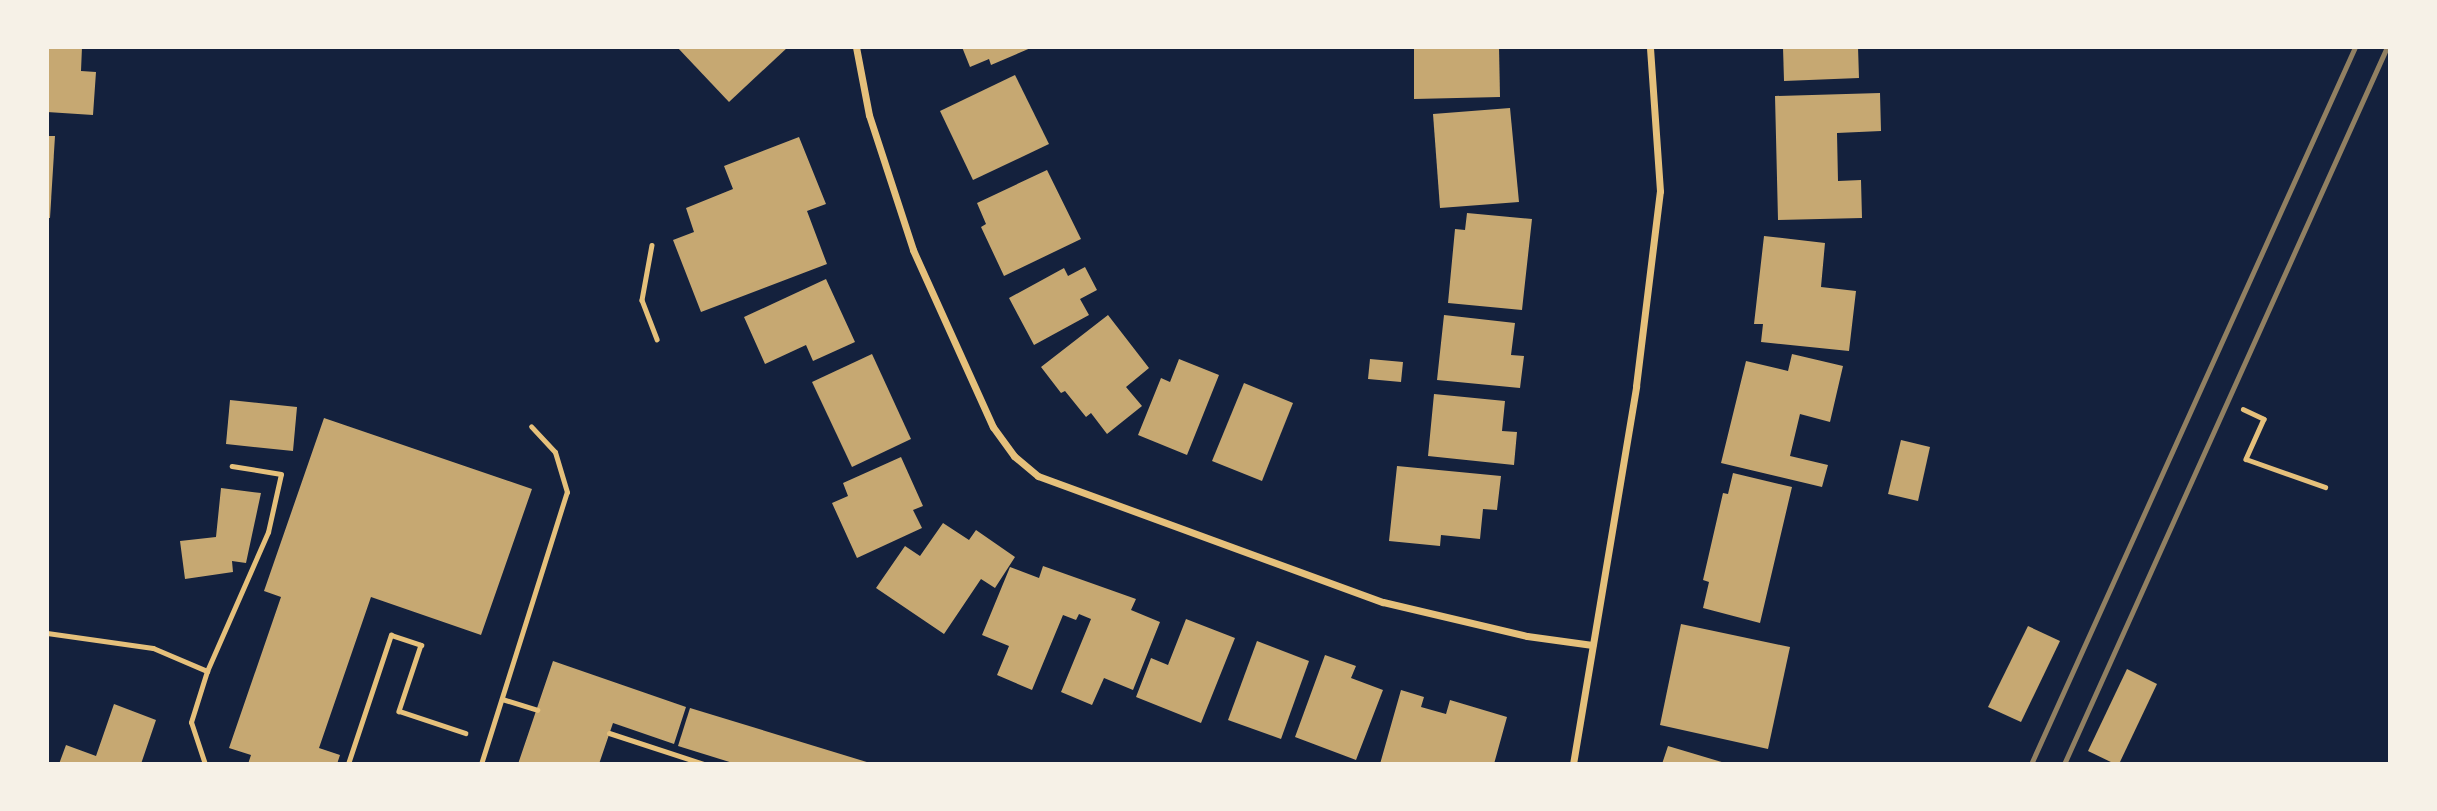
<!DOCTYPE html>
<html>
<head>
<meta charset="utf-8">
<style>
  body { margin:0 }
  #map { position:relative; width:2437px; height:811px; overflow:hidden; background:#14213d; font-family:"Golos Text",sans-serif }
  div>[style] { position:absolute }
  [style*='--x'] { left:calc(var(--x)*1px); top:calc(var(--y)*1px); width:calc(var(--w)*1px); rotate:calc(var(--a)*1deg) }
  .building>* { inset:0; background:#c6a872 }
  .path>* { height:4.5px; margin:-2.25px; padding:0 2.25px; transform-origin:2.25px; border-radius:2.25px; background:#e5c07b }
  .service>* { height:5px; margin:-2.5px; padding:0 2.5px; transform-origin:2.5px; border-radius:2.5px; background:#e5c07b }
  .minor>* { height:7px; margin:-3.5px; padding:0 3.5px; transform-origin:3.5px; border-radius:3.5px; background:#e5c07b }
  .rail>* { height:5px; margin:-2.5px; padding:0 2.5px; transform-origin:2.5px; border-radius:2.5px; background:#918062 }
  span { translate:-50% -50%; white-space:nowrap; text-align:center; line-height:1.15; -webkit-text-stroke:7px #f6f1e7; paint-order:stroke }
  .frame { position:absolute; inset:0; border:49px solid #f6f1e7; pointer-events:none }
</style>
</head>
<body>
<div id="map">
  <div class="building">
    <div style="clip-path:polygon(47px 47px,82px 47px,81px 71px,96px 72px,93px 115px,47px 112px)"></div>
    <div style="clip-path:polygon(677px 47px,788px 47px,729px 102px)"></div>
    <div style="clip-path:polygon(962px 47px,1033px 47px,991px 65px,989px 59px,970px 67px)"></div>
    <div style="clip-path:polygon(1414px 47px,1499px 47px,1500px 97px,1414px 99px)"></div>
    <div style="clip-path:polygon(1783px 47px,1858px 47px,1859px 78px,1784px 81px)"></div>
    <div style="clip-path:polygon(1015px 75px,1049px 144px,973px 180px,940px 111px)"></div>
    <div style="clip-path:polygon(1880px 93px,1881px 131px,1837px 133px,1838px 181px,1861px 180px,1862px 218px,1778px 220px,1775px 96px)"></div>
    <div style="clip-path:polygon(1510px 108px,1519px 202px,1440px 208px,1433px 114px)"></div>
    <div style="clip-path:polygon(47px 136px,55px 136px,50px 218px,47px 218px)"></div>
    <div style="clip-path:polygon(799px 137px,826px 204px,807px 211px,827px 264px,701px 312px,673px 240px,694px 232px,686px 208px,733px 189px,724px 166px)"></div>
    <div style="clip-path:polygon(1047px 170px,1081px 239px,1004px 276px,981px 227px,986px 224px,977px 203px)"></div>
    <div style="clip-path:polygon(1467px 213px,1532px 219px,1522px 310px,1448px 303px,1455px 229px,1465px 230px)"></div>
    <div style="clip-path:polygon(1764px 236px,1825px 243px,1821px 287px,1856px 291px,1849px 351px,1761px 342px,1763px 324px,1754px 324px)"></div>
    <div style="clip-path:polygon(1085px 267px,1097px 290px,1080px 299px,1089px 315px,1034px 345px,1009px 298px,1064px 268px,1068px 276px)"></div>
    <div style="clip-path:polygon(826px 279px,855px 342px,813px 361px,806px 345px,765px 364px,744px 317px)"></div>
    <div style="clip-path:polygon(1108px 315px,1149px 368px,1126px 387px,1142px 406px,1107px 434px,1091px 413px,1086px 417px,1065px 391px,1061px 393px,1041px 367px)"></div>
    <div style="clip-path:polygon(1444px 315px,1515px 323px,1511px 355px,1524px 356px,1520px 388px,1437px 380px)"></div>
    <div style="clip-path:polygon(872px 354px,911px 439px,852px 467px,812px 382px)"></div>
    <div style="clip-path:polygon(1792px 354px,1843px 366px,1830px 422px,1800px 414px,1790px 456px,1828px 465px,1822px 487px,1721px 463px,1746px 361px,1788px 371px)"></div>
    <div style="clip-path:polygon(1179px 359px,1219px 375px,1187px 455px,1138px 435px,1161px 378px,1170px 382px)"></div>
    <div style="clip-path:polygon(1370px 359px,1403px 362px,1401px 382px,1368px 379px)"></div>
    <div style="clip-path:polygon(1244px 383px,1293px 403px,1262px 481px,1212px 461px)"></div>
    <div style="clip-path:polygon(1434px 394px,1505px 401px,1502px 431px,1517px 432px,1514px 465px,1428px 456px)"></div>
    <div style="clip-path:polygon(230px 400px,297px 407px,293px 451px,226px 444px)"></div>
    <div style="clip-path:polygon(324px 418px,532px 489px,481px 635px,371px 597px,319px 748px,340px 755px,337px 764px,248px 764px,251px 755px,229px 748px,281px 597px,264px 591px)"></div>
    <div style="clip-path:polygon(1901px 440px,1930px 447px,1918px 501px,1888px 494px)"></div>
    <div style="clip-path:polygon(901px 457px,923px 506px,913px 510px,922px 528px,857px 558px,832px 503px,848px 496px,843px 483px)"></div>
    <div style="clip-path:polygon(1397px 466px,1501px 476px,1497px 510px,1483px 509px,1480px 539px,1441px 535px,1440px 546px,1389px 541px)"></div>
    <div style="clip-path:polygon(1733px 473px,1792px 487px,1760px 623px,1703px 608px,1709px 582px,1703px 580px,1723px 493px,1728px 494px)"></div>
    <div style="clip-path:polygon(221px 488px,261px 493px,246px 563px,232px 561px,233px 572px,185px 579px,180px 541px,216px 537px)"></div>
    <div style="clip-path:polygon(943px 523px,969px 540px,976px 530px,1015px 557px,995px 588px,981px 579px,944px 634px,876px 588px,905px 546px,920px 556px)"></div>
    <div style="clip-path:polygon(1043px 566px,1136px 599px,1131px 610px,1160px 622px,1133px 690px,1104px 678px,1092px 705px,1061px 692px,1091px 619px,1079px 614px,1076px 620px,1063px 615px,1032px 690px,997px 675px,1009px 646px,982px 635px,1010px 567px,1039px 578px)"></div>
    <div style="clip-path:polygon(1186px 619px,1235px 638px,1201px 723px,1136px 697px,1151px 658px,1168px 665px)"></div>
    <div style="clip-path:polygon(1681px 624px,1790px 647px,1768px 749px,1660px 725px)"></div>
    <div style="clip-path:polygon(2028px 626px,2060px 641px,2021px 722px,1988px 707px)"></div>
    <div style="clip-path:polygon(1257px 641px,1309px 661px,1281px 739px,1228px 720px)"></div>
    <div style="clip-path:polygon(1325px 655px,1356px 666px,1351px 678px,1383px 690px,1356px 760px,1295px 737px)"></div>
    <div style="clip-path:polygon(553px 661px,686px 707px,674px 744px,613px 723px,599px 764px,518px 764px)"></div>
    <div style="clip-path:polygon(2127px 669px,2157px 684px,2119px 764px,2115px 764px,2088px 751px)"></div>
    <div style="clip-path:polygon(1401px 690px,1424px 697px,1421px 707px,1446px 714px,1450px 700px,1507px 717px,1494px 764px,1380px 764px)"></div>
    <div style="clip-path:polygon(114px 704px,156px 720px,141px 764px,59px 764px,66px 745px,96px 756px)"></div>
    <div style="clip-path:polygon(690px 708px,870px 763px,870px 764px,736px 764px,678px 746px)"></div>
    <div style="clip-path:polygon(1668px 746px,1725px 763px,1725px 764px,1662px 764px)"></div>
  </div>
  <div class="path">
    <div style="--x:652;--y:245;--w:56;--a:100.3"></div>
    <div style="--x:642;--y:300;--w:42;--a:69"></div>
    <div style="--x:2243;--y:409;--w:23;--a:25"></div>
    <div style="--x:2264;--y:419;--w:44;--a:114.2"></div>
    <div style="--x:2246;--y:459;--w:84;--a:19.5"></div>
    <div style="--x:348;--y:764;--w:136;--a:-71.6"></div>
    <div style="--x:391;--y:635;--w:32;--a:18"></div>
    <div style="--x:421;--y:645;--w:70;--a:108.4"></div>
    <div style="--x:399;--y:711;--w:70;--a:18.4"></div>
  </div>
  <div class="service">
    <div style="--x:47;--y:633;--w:107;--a:8.1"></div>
    <div style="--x:153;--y:648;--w:59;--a:23.1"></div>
    <div style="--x:502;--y:699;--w:37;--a:17"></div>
    <div style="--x:609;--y:733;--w:100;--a:18.1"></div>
    <div style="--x:205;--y:764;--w:44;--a:-108.4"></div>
    <div style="--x:191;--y:722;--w:53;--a:-72.6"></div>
    <div style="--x:207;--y:671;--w:152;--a:-66.3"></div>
    <div style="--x:268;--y:532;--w:59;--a:-77.4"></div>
    <div style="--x:281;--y:474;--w:50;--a:-170.7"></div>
    <div style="--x:481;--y:764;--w:285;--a:-72.5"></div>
    <div style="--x:567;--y:492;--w:42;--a:-106.7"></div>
    <div style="--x:555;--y:452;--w:35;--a:-133"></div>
  </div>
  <div class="minor">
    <div style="--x:856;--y:47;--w:69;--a:79.2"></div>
    <div style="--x:869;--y:115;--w:142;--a:71.9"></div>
    <div style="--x:913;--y:250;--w:194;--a:65.7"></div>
    <div style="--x:993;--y:427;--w:36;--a:54"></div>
    <div style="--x:1014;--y:456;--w:31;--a:40"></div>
    <div style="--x:1038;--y:476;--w:367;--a:20.1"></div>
    <div style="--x:1383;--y:602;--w:148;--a:13.3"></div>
    <div style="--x:1527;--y:636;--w:66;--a:7.9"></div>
    <div style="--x:1573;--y:764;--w:383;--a:-80.5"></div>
    <div style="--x:1636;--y:386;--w:196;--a:-83"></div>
    <div style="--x:1660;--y:191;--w:144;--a:-94"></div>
  </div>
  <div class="rail">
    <div style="--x:2031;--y:764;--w:787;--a:-65.68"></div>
    <div style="--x:2064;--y:764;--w:786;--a:-65.75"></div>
  </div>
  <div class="frame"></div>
</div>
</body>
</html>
